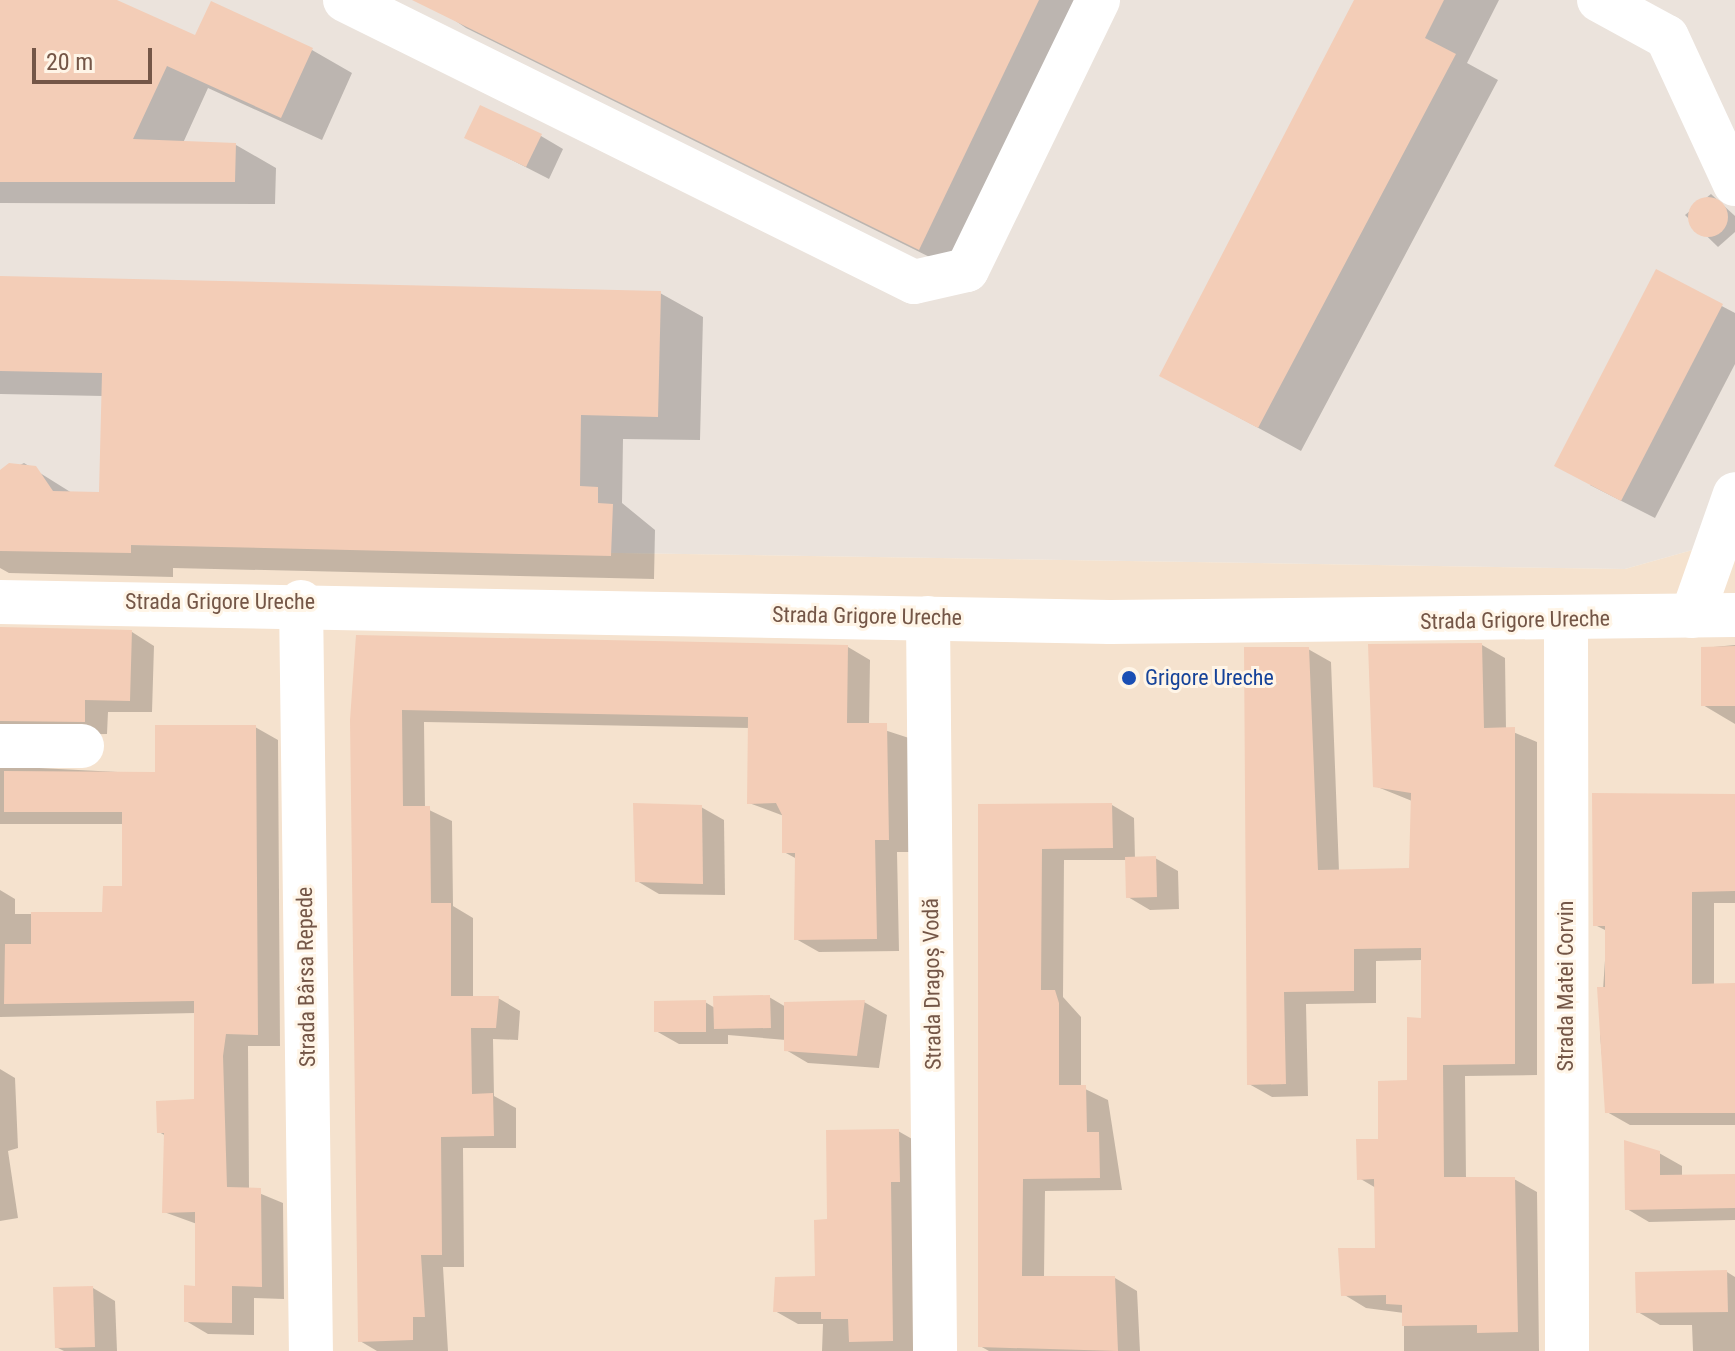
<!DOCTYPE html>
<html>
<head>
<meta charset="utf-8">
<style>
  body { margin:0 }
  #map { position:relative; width:1735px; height:1351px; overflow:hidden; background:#fdf1e0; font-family:"Roboto Condensed",sans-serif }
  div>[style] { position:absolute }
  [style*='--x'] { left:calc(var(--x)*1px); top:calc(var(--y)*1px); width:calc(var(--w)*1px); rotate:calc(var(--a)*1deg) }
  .residential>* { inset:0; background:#f5e2ce }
  .industrial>* { inset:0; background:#ebe3dc }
  .shadow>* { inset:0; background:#0003 }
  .building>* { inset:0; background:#f3cdb7 }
  .round { border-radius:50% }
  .minor>* { height:44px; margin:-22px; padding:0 22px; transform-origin:22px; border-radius:22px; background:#fff }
  .dots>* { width:22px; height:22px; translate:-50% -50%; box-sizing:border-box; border:4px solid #fff5e7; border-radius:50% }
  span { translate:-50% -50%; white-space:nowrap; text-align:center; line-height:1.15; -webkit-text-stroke:6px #fff5e7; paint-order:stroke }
  .street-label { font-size:22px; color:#745647 }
  .transit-label { font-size:22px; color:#164399 }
  .left { translate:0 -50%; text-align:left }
  .scale { position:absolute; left:32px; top:48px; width:120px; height:36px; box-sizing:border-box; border:4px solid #745647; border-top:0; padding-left:10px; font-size:24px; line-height:28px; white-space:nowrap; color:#745647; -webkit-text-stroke:6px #fff5e7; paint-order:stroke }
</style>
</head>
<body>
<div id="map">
  <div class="residential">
    <div style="clip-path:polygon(1735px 538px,1735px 1351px,0 1351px,0 543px,1625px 569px)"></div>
  </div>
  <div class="industrial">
    <div style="clip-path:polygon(0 0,1735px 0,1735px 538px,1625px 569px,0 543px)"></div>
  </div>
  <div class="shadow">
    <div style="clip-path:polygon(0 0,109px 0,196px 38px,312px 50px,352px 73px,322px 140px,208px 88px,183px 143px,236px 145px,276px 168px,275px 204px,0 203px)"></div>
    <div style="clip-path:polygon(425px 0,1095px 0,962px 273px,466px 28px)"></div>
    <div style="clip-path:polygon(1355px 0,1499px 0,1467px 63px,1498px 80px,1301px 451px,1162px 376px)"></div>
    <div style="clip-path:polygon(541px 136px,563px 149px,549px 179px,467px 137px)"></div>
    <div style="clip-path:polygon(1711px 194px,1735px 216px,1735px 232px,1718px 247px,1685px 215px)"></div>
    <div style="clip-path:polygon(1657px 272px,1735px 313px,1735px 364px,1655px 518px,1590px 485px)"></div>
    <div style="clip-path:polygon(0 283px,660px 293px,703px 317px,700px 440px,623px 439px,622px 503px,655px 530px,654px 579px,173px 568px,173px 577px,9px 573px,0 568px,0 475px,24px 463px,72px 493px,101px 494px,103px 396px,0 394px)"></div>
    <div style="clip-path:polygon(0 629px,132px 632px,154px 646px,152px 712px,108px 712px,107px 734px,11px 736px,0 755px)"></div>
    <div style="clip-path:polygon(358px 637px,848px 647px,870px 660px,869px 725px,909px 738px,911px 852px,897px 852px,899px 951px,819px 952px,796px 939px,797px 859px,784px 852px,784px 816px,749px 803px,750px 728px,424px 722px,425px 808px,452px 821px,453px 906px,473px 918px,473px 998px,498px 998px,520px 1011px,518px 1040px,493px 1039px,494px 1096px,516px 1108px,516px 1148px,463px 1148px,464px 1267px,443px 1267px,448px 1351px,377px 1351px,360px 1341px)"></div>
    <div style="clip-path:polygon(1482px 645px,1505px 658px,1506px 729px,1537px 742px,1537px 1075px,1465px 1076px,1466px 1179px,1514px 1179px,1537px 1192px,1539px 1351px,1404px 1351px,1404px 1313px,1366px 1308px,1343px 1294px,1377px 1250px,1376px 1188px,1359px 1178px,1409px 1082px,1423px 1020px,1423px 960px,1376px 961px,1376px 1003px,1306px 1004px,1308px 1096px,1272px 1097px,1249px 1084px,1308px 649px,1331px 662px,1339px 871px,1411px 870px,1412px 801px,1375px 786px)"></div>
    <div style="clip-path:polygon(1735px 645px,1735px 724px,1703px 705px,1703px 648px)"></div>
    <div style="clip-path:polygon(255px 727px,278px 740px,280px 1046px,248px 1046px,249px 1189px,283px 1203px,284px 1299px,254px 1298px,254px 1335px,208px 1334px,186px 1321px,197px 1288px,197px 1224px,164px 1212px,166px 1136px,159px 1132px,196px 1101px,196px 1013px,0 1017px,0 890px,15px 899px,15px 914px,104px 914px,124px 888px,124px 824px,0 824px,0 766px,157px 774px)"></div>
    <div style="clip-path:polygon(1735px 796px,1735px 903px,1714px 903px,1714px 986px,1735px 985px,1735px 1125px,1630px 1125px,1607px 1112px,1600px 1034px,1607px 931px,1595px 925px)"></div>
    <div style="clip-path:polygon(1112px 805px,1134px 818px,1135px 859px,1155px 858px,1178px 871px,1179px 909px,1150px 910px,1128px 897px,1127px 860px,1064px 860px,1063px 997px,1081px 1017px,1081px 1087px,1108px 1100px,1122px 1190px,1045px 1191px,1044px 1278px,1115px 1278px,1137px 1291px,1140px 1351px,989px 1351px,980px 1346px,980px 806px)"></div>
    <div style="clip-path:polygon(701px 807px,724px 820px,725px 895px,659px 894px,637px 881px)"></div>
    <div style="clip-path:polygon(769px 997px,786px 1007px,864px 1002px,887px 1015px,879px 1068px,808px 1063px,786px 1050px,786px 1040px,728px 1035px,728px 1044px,679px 1044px,656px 1031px,705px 1002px,715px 1008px)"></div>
    <div style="clip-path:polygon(0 1069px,15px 1078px,18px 1148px,8px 1151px,18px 1218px,0 1221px)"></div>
    <div style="clip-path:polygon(898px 1131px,921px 1144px,915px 1351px,822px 1351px,823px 1324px,798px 1324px,775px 1311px,817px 1278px,829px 1221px)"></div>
    <div style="clip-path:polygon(1659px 1153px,1682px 1166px,1682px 1177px,1735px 1176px,1735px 1220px,1649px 1222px,1627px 1209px)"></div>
    <div style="clip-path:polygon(1727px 1272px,1735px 1277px,1735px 1351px,1693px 1351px,1692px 1325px,1660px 1325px,1638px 1312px)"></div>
    <div style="clip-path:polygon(93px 1288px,115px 1301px,117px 1351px,64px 1351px,56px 1347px)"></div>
  </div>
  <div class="building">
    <div style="clip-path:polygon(0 0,117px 0,195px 35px,211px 1px,313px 48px,281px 118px,167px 66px,133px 139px,236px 143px,235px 182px,0 182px)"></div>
    <div style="clip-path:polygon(412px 0,1039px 0,919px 250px)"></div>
    <div style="clip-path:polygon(1354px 0,1444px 0,1425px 38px,1456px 54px,1258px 428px,1159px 376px)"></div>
    <div style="clip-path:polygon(480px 105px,542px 134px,526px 167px,464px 138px)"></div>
    <div class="round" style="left:1688px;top:197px;width:40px;height:40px"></div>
    <div style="clip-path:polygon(1656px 269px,1723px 304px,1621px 501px,1554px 466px)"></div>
    <div style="clip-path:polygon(0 276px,661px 291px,658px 417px,581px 415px,580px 486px,598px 487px,598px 503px,613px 504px,611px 556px,131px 545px,131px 553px,0 551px,0 470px,9px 463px,36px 466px,53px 491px,99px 492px,102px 373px,0 371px)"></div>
    <div style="clip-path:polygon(0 627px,132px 630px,130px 701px,85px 700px,85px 722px,0 721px)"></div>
    <div style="clip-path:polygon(356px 635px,848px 645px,847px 723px,887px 723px,889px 840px,875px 840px,877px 939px,794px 940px,795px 853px,782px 853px,782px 815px,776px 803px,747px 804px,748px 717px,402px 710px,403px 806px,430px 806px,431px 903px,451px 903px,451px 996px,499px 996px,496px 1028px,471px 1028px,472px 1094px,493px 1093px,494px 1136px,441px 1137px,442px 1255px,421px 1255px,425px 1317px,413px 1317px,413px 1340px,358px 1342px,350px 720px)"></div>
    <div style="clip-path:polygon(1482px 643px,1484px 728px,1515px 727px,1515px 1064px,1443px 1065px,1444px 1177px,1515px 1177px,1518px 1332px,1477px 1333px,1477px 1325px,1402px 1326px,1402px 1305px,1386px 1304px,1386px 1295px,1341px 1296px,1338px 1248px,1375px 1248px,1374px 1179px,1357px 1180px,1356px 1139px,1378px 1139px,1378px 1081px,1407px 1080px,1407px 1017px,1421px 1018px,1421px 948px,1354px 949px,1354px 991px,1284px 992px,1286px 1084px,1247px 1085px,1244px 647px,1309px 647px,1318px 870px,1409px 868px,1411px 793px,1373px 787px,1368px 644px)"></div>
    <div style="clip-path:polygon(1735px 646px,1735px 706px,1701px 706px,1701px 647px)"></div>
    <div style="clip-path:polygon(155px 725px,256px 725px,258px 1035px,226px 1034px,223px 1056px,227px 1187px,261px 1188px,262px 1287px,232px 1286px,232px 1323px,184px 1322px,184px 1285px,195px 1286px,195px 1212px,162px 1213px,164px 1133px,157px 1133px,156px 1101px,194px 1099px,194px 1001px,4px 1004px,5px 944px,31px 944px,31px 912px,102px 912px,103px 886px,122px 886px,122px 812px,4px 812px,4px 771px,155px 772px)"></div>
    <div style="clip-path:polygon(1592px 793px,1735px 794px,1735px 891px,1692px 892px,1692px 984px,1735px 983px,1735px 1113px,1605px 1113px,1597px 987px,1605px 987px,1605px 926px,1593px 926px)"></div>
    <div style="clip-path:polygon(633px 803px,702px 805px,703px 884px,635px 882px)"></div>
    <div style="clip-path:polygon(1112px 803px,1113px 848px,1042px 849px,1041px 990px,1055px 990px,1059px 1003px,1059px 1085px,1086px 1085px,1087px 1132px,1099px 1132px,1100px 1178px,1023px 1179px,1022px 1276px,1115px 1276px,1118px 1351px,978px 1347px,978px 804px)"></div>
    <div style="clip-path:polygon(1156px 856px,1157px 897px,1126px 898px,1125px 857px)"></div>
    <div style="clip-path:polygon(770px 995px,771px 1028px,714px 1029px,713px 996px)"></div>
    <div style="clip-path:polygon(706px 1000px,706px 1032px,654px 1032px,654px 1001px)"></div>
    <div style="clip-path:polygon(865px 1000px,857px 1056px,784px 1051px,784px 1002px)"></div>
    <div style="clip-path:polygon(899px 1129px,900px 1182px,891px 1182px,893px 1341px,849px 1342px,848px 1319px,821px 1319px,821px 1312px,773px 1312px,775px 1277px,815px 1276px,814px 1220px,827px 1219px,826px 1130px)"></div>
    <div style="clip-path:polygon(1624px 1140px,1660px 1151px,1660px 1175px,1735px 1174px,1735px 1208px,1625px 1210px)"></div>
    <div style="clip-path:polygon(1727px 1270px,1728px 1312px,1636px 1313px,1635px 1272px)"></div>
    <div style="clip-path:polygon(93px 1286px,95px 1347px,55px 1348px,53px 1287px)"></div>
  </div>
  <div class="minor">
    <div style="--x:345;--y:0;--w:635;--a:26.36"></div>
    <div style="--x:914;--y:282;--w:54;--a:-12.8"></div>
    <div style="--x:967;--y:270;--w:300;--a:-64.1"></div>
    <div style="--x:1599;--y:0;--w:77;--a:28.6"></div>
    <div style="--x:1667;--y:37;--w:162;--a:65.2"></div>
    <div style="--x:0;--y:602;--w:1110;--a:1.03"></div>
    <div style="--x:1110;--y:622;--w:625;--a:-0.64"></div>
    <div style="--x:301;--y:602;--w:749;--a:89.24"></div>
    <div style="--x:1692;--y:616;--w:129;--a:-70.6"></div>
    <div style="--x:928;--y:618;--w:733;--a:89.45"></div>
    <div style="--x:1566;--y:621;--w:730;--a:89.92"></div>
    <div style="--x:0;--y:746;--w:82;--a:0"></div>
  </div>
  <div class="dots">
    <div style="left:1129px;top:678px;background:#1a4fb4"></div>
  </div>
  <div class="street-label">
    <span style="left:220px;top:602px">Strada Grigore Ureche</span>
    <span style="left:867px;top:616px;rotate:1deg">Strada Grigore Ureche</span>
    <span style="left:1515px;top:620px;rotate:-1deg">Strada Grigore Ureche</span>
    <span style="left:306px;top:977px;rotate:-91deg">Strada Bârsa Repede</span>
    <span style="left:932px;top:984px;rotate:-91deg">Strada Dragoș Vodă</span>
    <span style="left:1566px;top:986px;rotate:-90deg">Strada Matei Corvin</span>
  </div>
  <div class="transit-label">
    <span class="left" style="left:1145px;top:678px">Grigore Ureche</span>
  </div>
  <div class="scale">20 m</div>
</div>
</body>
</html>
